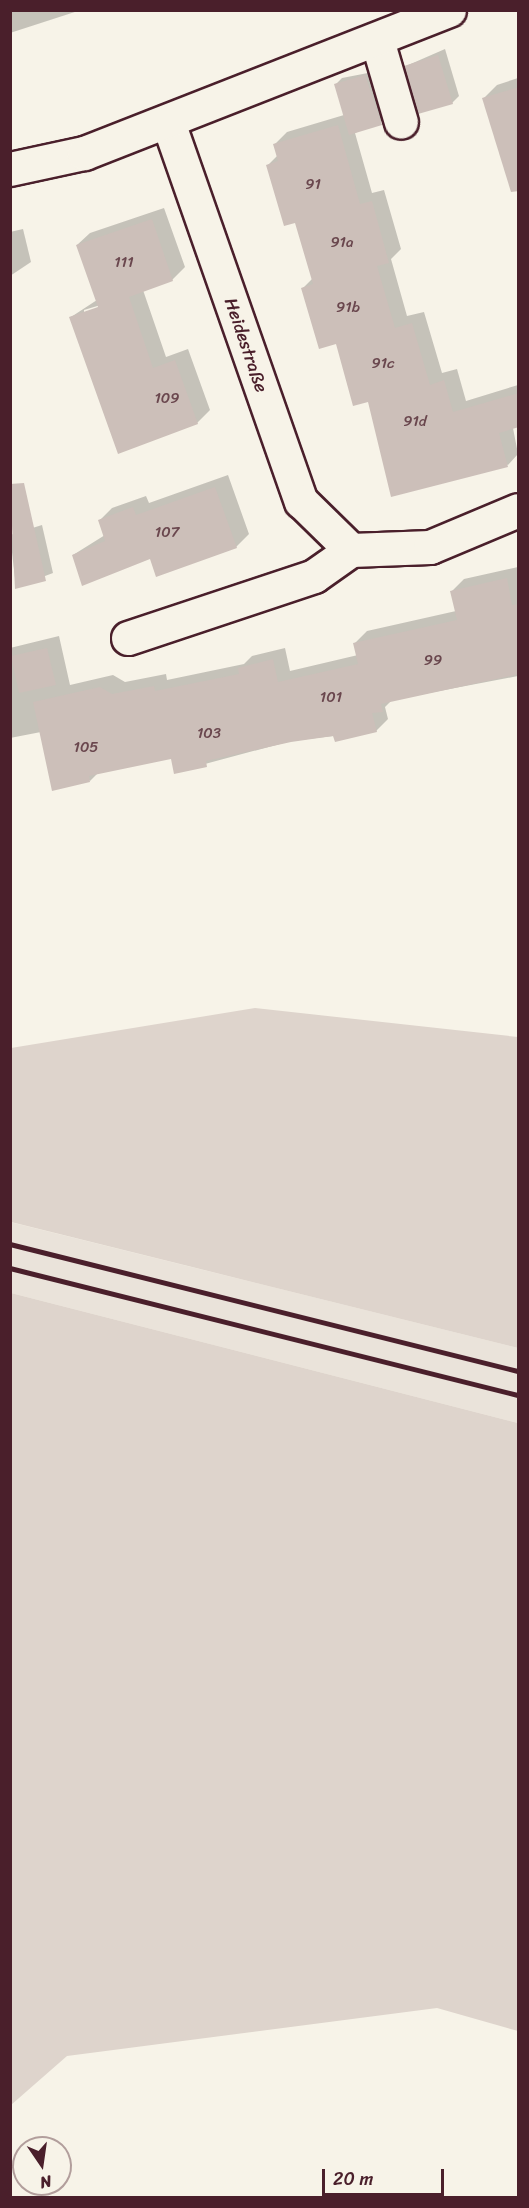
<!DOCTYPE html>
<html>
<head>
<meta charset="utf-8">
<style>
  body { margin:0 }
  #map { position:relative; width:529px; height:2208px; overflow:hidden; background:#f7f3e8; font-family:Sriracha,sans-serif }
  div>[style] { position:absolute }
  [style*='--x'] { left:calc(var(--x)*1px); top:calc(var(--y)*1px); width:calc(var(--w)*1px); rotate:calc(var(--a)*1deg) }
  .built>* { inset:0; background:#eae3da }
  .green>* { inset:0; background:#ded4cc }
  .shadow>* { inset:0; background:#0003 }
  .building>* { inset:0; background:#ccbfb9 }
  .roads { filter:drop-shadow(2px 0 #4a1f2b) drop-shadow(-2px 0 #4a1f2b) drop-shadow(0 2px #4a1f2b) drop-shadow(0 -2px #4a1f2b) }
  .minor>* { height:33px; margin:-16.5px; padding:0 16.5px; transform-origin:16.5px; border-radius:16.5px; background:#f7f3e8 }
  .rail>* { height:4.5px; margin:-2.25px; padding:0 2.25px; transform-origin:2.25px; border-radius:2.25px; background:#4a1f2b }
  span { translate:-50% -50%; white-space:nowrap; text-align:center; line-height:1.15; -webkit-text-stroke:6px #f7f3e8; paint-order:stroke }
  .number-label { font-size:15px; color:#6a474e }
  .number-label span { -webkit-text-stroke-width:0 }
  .street-label { font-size:18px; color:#4a1f2b }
  .frame { position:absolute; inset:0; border:12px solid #4a1f2b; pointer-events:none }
  .north { position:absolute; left:12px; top:2136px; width:60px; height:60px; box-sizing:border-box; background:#f7f3e8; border:2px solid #b29e9c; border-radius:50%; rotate:167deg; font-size:16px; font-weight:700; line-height:24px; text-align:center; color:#4a1f2b }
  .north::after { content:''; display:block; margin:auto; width:21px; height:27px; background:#4a1f2b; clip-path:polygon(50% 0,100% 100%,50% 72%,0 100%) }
  .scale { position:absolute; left:322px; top:2169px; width:122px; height:27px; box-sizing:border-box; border:3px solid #4a1f2b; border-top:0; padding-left:8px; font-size:18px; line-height:21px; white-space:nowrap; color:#4a1f2b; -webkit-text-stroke:4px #f7f3e8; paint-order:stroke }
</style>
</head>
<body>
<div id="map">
  <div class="built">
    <div style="clip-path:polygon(10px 1222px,518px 1348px,518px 1423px,11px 1293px)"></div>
  </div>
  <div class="green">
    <div style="clip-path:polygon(255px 1008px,518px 1037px,518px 1348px,11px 1222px,11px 1048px)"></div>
    <div style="clip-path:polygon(11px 1293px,518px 1423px,518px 2031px,437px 2008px,67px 2056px,11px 2105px)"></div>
  </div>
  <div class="shadow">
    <div style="clip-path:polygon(10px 10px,81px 10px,10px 33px)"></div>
    <div style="clip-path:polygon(445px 49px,459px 96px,452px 103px,406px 66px)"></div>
    <div style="clip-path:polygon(373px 72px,389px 117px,355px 133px,372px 193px,384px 190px,401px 249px,391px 259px,407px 316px,424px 312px,442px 373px,457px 369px,466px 401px,518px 385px,518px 426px,513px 428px,518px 454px,508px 465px,370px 400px,303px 288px,313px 278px,296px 221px,268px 165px,278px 155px,275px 144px,287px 132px,344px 115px,335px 85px,342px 78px)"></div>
    <div style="clip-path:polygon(518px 78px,518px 158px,483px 99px,497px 85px)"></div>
    <div style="clip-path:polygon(evenodd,164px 208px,185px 267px,172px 280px,143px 290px,166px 357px,188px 349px,210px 410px,197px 423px,71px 317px,97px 300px,77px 245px,90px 233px,164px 208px,104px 304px,105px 306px,84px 314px,84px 310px,104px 304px)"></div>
    <div style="clip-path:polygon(23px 229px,31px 262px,10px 276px,10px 232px)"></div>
    <div style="clip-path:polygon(228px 475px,249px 534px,236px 547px,151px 557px,73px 555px,105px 535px,99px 521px,112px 508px,146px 496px,149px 503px)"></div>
    <div style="clip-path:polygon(42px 525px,53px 573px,16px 587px,10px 535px)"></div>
    <div style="clip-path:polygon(518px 567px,518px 676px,392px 700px,385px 707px,388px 719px,376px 731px,291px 741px,175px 772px,172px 757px,98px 773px,90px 781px,41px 732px,10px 738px,10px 648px,59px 636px,70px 685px,113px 675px,125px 682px,166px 674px,167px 680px,244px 664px,252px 656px,285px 648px,290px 671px,358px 655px,355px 643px,367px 631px,456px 611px,452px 591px,464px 579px)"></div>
  </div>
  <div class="building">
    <div style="clip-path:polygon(438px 55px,453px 104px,418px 114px,404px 66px)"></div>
    <div style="clip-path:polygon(365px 75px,382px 125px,349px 135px,334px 84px)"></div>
    <div style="clip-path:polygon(519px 87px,519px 191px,511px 192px,482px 98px)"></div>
    <div style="clip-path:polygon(338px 125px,360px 204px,372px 201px,389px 263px,377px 266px,395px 328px,412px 323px,430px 385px,444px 380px,453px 412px,519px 393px,519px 427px,499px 433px,508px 467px,391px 497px,368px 402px,353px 406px,336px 344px,319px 349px,301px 288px,313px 284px,295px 223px,284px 226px,266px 165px,278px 161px,273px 144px)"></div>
    <div style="clip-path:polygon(152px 219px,173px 281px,129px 297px,153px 368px,175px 360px,198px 424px,118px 454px,69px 317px,98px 307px,76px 245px)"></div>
    <div style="clip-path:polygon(24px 483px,46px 581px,15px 589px,10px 484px)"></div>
    <div style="clip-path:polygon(215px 487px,237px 548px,156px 577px,150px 559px,82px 586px,72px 555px,105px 541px,98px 520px,133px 507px,136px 515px)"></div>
    <div style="clip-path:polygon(507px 578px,512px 605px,519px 604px,519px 674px,381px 704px,383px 712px,372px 713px,377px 732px,335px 742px,333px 736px,291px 742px,206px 761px,207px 767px,174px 774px,171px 759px,89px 776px,90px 782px,52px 791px,33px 702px,100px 687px,112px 694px,154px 686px,155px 691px,239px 674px,238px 668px,273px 659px,278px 682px,358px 664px,353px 643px,457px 620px,450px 591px)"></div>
    <div style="clip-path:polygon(47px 648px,56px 685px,19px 693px,11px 656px)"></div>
  </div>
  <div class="roads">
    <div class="minor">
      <div style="--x:377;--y:40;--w:85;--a:73.7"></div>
      <div style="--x:168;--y:122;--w:402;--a:70.7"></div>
      <div style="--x:301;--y:501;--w:70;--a:44.4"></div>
      <div style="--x:351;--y:550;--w:79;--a:-2.2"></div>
      <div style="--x:430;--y:547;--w:95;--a:-22.8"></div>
      <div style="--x:10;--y:169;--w:76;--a:-12.2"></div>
      <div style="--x:84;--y:153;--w:392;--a:-21.4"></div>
      <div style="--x:128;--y:638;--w:196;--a:-18.4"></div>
      <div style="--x:314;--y:576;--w:45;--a:-35.1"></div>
    </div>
  </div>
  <div class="rail">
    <div style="--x:10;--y:1244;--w:524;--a:14.04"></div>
    <div style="--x:10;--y:1268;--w:524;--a:14.04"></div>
  </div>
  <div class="number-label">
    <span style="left:313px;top:185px">91</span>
    <span style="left:342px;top:243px">91a</span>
    <span style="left:124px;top:263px">111</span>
    <span style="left:348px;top:308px">91b</span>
    <span style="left:383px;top:364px">91c</span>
    <span style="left:167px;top:399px">109</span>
    <span style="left:415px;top:422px">91d</span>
    <span style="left:167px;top:533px">107</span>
    <span style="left:433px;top:661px">99</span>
    <span style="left:331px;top:698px">101</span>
    <span style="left:209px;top:734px">103</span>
    <span style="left:86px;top:748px">105</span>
  </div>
  <div class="street-label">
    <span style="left:246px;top:345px;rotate:71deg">Heidestraße</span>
  </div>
  <div class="frame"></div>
  <div class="north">N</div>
  <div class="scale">20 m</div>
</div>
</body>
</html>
